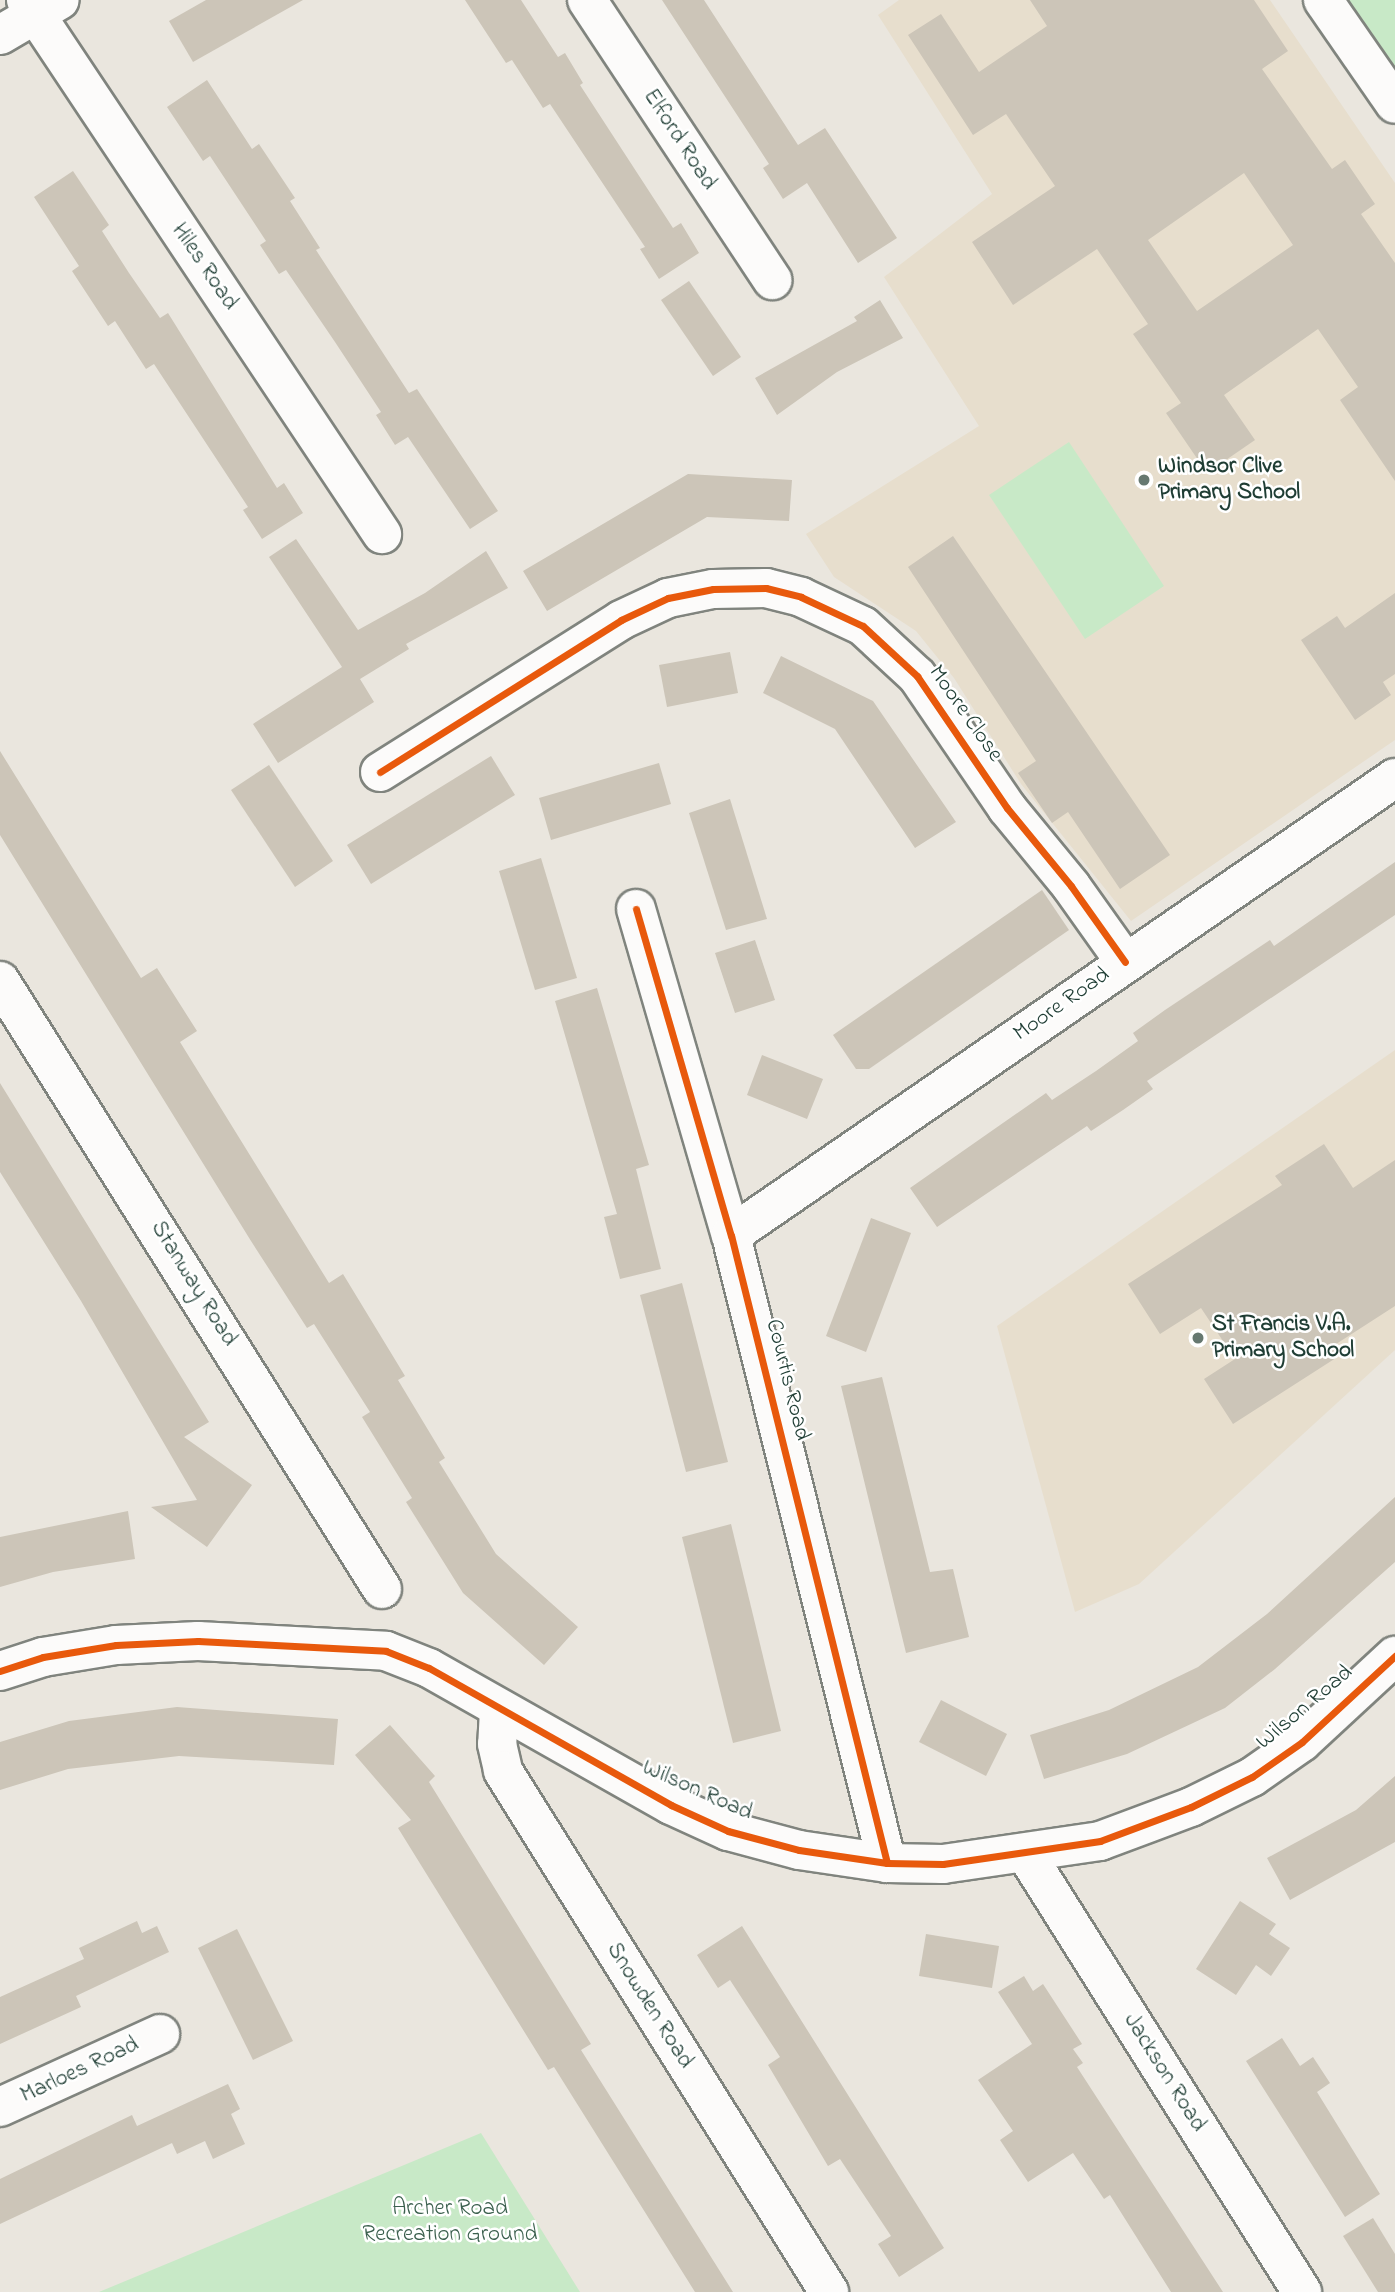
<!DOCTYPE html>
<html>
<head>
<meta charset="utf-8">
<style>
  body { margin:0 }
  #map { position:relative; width:1395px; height:2292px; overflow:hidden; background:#eae6de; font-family:"Indie Flower",sans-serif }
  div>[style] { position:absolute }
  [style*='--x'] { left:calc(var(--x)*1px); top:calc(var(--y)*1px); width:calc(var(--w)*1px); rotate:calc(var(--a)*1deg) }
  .built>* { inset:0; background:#e7decd }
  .green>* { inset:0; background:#c8e9c7 }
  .building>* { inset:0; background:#ccc5b8 }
  .roads { filter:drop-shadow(2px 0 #80847e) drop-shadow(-2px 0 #80847e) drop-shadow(0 2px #80847e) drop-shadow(0 -2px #80847e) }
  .minor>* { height:38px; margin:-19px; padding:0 19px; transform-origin:19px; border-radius:19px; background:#fcfbfa }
  .cycleway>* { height:7px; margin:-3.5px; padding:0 3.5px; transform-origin:3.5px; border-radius:3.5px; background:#e8590c }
  .dots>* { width:19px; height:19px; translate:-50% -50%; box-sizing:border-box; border:4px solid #fff; border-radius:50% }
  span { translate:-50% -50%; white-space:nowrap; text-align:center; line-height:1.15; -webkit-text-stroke:5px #fff; paint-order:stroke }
  .street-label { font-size:23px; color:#1f3d34 }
  .poi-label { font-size:23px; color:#1f3d34; font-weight:700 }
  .left { translate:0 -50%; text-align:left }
  .park-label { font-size:23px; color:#3b604e }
</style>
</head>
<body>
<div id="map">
  <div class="built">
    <div style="clip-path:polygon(899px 0,1270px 0,1395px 183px,1395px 740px,1131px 921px,1021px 784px,954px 678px,916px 631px,834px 577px,806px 534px,979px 426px,884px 277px,992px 194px,878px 15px)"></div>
    <div style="clip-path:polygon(1395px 1050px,1395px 1350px,1139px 1584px,1075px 1612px,997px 1326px)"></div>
  </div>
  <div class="green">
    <div style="clip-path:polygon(1340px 0,1395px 0,1395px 78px)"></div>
    <div style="clip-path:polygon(1069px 442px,1164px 586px,1085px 639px,989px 495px)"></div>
    <div style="clip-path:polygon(481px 2133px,580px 2292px,99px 2292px)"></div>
  </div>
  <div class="building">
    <div style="clip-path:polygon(206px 0,303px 0,193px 62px,169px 21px)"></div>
    <div style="clip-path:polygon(465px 0,521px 0,558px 57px,565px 53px,583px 83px,580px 85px,673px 228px,681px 223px,699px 253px,659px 279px,640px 249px,645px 247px,550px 104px,543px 108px,512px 60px,506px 63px)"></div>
    <div style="clip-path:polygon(662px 0,704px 0,798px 145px,825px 128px,897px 238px,858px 263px,807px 183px,783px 199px,763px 168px,769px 164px)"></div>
    <div style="clip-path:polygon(evenodd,1030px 0,1254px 0,1288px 51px,1262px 69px,1332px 169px,1345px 160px,1375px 204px,1361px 214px,1395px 263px,1395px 481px,1340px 400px,1358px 387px,1318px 329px,1224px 395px,1255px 440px,1207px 473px,1166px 413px,1181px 403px,1133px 334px,1148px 324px,1097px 249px,1013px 305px,972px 242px,1055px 186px,1006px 114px,973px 135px,908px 35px,941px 14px,979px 72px,1047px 26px,1030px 0,1244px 173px,1293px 245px,1197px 311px,1148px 240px,1244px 173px)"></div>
    <div style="clip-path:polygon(207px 80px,252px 149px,259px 144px,295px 198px,290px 201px,320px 248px,316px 250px,409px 393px,417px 389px,498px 511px,470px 529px,408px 437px,395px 445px,376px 415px,381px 412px,335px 342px,286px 270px,279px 274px,260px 245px,266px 241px,210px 156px,203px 161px,167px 107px)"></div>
    <div style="clip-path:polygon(73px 171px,109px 225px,102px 231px,129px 273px,160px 318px,168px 313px,277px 488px,284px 483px,303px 513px,262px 539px,243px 510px,248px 507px,154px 364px,146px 369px,115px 321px,108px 326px,72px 271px,79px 266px,34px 197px)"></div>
    <div style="clip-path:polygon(689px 281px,741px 357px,713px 376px,661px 300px)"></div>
    <div style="clip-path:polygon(880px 300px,903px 338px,837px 372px,777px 415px,755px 378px,857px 321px,854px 317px)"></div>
    <div style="clip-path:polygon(688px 474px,792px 480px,789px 521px,707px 517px,547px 611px,523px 571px)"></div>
    <div style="clip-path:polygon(953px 536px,1170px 855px,1120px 889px,1068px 812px,1052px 823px,1018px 773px,1036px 761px,908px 567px)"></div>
    <div style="clip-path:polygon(296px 539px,358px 630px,425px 593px,486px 551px,508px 588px,406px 644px,409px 649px,360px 679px,374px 702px,278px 763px,253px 724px,342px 667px,269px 557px)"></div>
    <div style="clip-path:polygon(1395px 593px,1395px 674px,1383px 682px,1391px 695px,1355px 720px,1301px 640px,1337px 616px,1345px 628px)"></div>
    <div style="clip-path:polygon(730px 652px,738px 693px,667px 707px,659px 665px)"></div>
    <div style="clip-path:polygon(781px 656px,873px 701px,956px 822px,915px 848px,835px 729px,763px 693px)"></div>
    <div style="clip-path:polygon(0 751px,141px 978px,157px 968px,197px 1031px,180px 1042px,329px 1283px,343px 1274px,405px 1376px,398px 1380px,445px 1458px,439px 1462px,496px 1554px,578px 1627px,544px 1665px,463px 1593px,406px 1502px,412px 1498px,362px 1417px,370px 1412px,314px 1324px,307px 1328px,251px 1241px,0 835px)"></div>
    <div style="clip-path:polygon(491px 756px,515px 795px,371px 884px,347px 845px)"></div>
    <div style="clip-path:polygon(659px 763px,671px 804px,551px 840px,539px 798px)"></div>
    <div style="clip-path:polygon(269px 765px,333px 861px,295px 887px,231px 790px)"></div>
    <div style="clip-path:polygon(730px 799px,767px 919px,726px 930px,689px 813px)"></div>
    <div style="clip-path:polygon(541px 858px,577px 978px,535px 990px,499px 871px)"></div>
    <div style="clip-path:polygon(1395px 862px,1395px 915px,1147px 1081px,1153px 1089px,1123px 1110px,1091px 1131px,1087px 1126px,937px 1227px,910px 1188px,1046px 1093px,1052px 1100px,1096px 1071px,1138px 1041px,1133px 1033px,1165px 1010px,1270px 940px,1274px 946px)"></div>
    <div style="clip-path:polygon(1042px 890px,1069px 930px,869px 1069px,856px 1069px,833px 1035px)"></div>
    <div style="clip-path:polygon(755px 940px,775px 1000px,735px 1013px,715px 953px)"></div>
    <div style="clip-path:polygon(597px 988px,649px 1165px,636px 1169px,661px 1269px,620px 1279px,604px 1217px,617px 1214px,555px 1001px)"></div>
    <div style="clip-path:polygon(762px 1055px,823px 1079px,807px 1119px,747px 1095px)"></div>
    <div style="clip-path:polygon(0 1083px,209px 1422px,184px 1437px,252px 1485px,207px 1547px,151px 1507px,197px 1500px,81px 1301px,0 1172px)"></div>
    <div style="clip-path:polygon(1324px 1144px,1353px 1188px,1395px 1160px,1395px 1306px,1333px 1346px,1339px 1356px,1233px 1424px,1204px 1379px,1235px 1359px,1201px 1308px,1160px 1334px,1128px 1284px,1282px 1185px,1275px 1176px)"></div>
    <div style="clip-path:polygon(871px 1218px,911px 1233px,866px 1352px,826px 1336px)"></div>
    <div style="clip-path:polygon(682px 1283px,728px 1462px,686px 1472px,640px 1295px)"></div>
    <div style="clip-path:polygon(882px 1377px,930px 1572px,953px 1569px,969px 1637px,906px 1653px,841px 1386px)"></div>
    <div style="clip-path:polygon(1395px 1497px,1395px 1562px,1275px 1669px,1225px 1708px,1127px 1754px,1044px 1779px,1030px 1735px,1109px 1710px,1198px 1667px,1267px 1614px)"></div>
    <div style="clip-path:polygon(128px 1511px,135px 1559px,53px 1572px,0 1587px,0 1537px)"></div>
    <div style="clip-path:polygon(731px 1524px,781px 1731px,733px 1743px,682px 1537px)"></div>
    <div style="clip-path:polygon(941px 1700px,1007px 1734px,986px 1776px,919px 1742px)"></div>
    <div style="clip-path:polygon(177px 1707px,338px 1719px,334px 1765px,179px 1756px,68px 1769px,0 1790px,0 1742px,69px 1721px)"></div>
    <div style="clip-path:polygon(390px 1725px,435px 1776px,429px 1782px,591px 2044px,581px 2050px,733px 2292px,695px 2292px,554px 2067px,548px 2070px,398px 1828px,411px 1820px,355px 1755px)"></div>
    <div style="clip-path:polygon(1395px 1776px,1395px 1842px,1290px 1900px,1267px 1858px,1356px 1810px)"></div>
    <div style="clip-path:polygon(1240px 1901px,1276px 1924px,1269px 1934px,1290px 1948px,1271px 1976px,1256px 1965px,1236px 1995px,1196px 1969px)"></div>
    <div style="clip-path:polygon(137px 1921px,142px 1933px,157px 1926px,169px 1952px,76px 1996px,81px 2007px,0 2044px,0 1997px,84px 1959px,79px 1948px)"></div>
    <div style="clip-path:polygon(742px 1926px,944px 2248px,899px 2277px,878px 2244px,891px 2236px,840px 2159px,828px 2166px,768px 2065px,780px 2057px,730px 1980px,718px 1988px,697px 1955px)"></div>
    <div style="clip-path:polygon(237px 1929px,293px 2041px,253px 2060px,198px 1948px)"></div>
    <div style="clip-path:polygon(926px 1934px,999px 1946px,992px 1988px,919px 1976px)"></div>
    <div style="clip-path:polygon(1024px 1976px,1033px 1991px,1043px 1984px,1082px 2044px,1073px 2049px,1083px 2063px,1077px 2067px,1223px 2292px,1171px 2292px,1110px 2195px,1104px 2199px,1073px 2153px,1028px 2182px,1000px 2140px,1013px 2131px,978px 2080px,1032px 2044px,998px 1992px)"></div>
    <div style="clip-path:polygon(1282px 2038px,1300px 2066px,1313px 2057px,1330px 2083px,1317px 2092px,1380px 2194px,1345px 2217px,1246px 2061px)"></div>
    <div style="clip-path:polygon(228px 2084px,240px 2109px,231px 2114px,245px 2144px,213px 2159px,205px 2141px,177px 2154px,172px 2143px,0 2224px,0 2179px,132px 2115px,137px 2126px)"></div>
    <div style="clip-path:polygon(1373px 2218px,1395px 2254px,1395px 2292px,1378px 2292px,1343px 2236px)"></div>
  </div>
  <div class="roads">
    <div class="minor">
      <div style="--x:26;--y:0;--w:642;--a:56.31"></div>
      <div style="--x:587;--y:0;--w:336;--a:56.5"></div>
      <div style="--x:1323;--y:0;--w:126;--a:55.3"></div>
      <div style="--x:0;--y:35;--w:69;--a:-30.3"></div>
      <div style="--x:380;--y:772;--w:285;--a:-32.2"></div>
      <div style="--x:621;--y:620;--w:52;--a:-25.1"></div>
      <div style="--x:668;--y:598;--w:46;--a:-11.3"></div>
      <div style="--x:713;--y:589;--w:53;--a:-1.1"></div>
      <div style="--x:766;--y:588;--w:36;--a:14"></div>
      <div style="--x:801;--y:597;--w:68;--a:25.1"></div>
      <div style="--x:863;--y:626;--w:74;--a:42.8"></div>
      <div style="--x:917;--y:676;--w:160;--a:55.7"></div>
      <div style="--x:1007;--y:808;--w:101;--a:50.6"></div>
      <div style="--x:1071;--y:886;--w:93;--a:54.6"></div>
      <div style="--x:636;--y:909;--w:340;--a:73.8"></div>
      <div style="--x:731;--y:1235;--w:647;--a:76.05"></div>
      <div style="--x:0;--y:981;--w:718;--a:57.86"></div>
      <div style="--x:731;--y:1235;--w:806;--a:-34.54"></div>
      <div style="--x:0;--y:1671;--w:45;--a:-18"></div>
      <div style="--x:43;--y:1657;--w:74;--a:-9.3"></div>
      <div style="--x:116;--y:1645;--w:82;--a:-2.8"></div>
      <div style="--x:198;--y:1641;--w:188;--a:3"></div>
      <div style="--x:386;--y:1651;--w:46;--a:21.6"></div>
      <div style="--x:429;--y:1668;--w:278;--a:29.5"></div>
      <div style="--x:671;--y:1805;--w:63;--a:24.5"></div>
      <div style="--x:728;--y:1831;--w:73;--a:15"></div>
      <div style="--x:799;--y:1850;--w:89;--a:8.4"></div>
      <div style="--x:887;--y:1863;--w:56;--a:1"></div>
      <div style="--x:943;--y:1864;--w:159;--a:-8.3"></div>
      <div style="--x:1100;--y:1841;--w:97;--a:-20.5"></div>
      <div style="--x:1191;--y:1807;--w:68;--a:-26.2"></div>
      <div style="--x:1252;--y:1777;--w:61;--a:-35"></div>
      <div style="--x:1302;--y:1742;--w:127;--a:-42.8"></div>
      <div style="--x:499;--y:1710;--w:34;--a:93"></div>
      <div style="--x:497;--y:1744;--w:28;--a:77"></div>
      <div style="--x:503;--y:1771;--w:615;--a:57.96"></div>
      <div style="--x:1026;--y:1854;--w:518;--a:57.78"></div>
      <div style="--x:0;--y:2107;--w:176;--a:-24.5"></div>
    </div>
  </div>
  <div class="cycleway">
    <div style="--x:380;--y:772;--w:285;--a:-32.2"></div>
    <div style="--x:621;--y:620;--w:52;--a:-25.1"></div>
    <div style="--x:668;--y:598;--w:46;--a:-11.3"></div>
    <div style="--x:713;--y:589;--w:53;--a:-1.1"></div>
    <div style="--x:766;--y:588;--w:36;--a:14"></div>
    <div style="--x:801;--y:597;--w:68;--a:25.1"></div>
    <div style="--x:863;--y:626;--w:74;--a:42.8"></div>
    <div style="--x:917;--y:676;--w:160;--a:55.7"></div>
    <div style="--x:1007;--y:808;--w:101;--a:50.6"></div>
    <div style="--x:1071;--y:886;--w:93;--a:54.6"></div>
    <div style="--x:636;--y:909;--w:340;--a:73.8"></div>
    <div style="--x:731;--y:1235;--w:647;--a:76.05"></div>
    <div style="--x:0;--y:1671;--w:45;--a:-18"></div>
    <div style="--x:43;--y:1657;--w:74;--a:-9.3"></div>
    <div style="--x:116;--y:1645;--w:82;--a:-2.8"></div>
    <div style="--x:198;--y:1641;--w:188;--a:3"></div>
    <div style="--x:386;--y:1651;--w:46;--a:21.6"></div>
    <div style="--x:429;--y:1668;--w:278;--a:29.5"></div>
    <div style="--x:671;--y:1805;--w:63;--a:24.5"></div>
    <div style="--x:728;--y:1831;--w:73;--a:15"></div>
    <div style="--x:799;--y:1850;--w:89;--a:8.4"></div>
    <div style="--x:887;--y:1863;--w:56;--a:1"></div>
    <div style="--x:943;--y:1864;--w:159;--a:-8.3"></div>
    <div style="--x:1100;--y:1841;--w:97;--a:-20.5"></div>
    <div style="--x:1191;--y:1807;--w:68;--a:-26.2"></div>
    <div style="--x:1252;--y:1777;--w:61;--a:-35"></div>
    <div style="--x:1302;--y:1742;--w:127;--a:-42.8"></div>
  </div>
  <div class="dots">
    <div style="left:1144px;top:480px;background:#667870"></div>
    <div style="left:1198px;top:1338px;background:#667870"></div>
  </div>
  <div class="street-label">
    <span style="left:679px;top:140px;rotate:57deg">Elford Road</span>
    <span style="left:204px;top:267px;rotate:56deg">Hiles Road</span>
    <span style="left:965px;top:714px;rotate:55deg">Moore Close</span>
    <span style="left:1062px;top:1005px;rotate:-35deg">Moore Road</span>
    <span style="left:193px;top:1284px;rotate:58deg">Stanway Road</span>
    <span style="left:787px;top:1380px;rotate:76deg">Courtis Road</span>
    <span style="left:1305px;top:1708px;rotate:-40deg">Wilson Road</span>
    <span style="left:697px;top:1791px;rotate:24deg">Wilson Road</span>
    <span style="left:649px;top:2006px;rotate:58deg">Snowden Road</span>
    <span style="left:80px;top:2071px;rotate:-25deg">Marloes Road</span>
    <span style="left:1164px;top:2073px;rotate:58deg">Jackson Road</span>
  </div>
  <div class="poi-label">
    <span class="left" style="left:1158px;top:480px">Windsor Clive<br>Primary School</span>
    <span class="left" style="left:1212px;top:1338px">St Francis V.A.<br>Primary School</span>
  </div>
  <div class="park-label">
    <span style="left:450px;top:2222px">Archer Road<br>Recreation Ground</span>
  </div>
</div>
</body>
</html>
